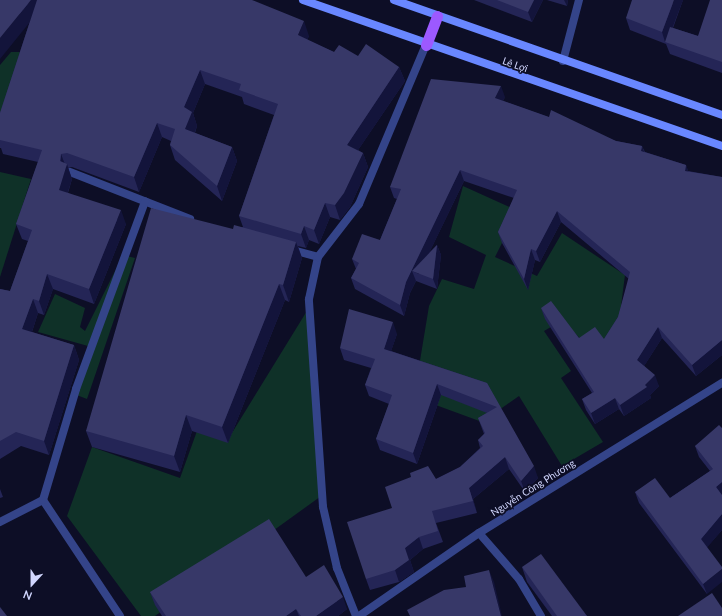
<!DOCTYPE html>
<html>
<head>
<meta charset="utf-8">
<style>
  body { margin:0 }
  #map { position:relative; width:722px; height:616px; overflow:hidden; background:#0d0e26; font-family:Lato,sans-serif }
  div>[style] { position:absolute }
  [style*='--x'] { left:calc(var(--x)*1px); top:calc(var(--y)*1px); width:calc(var(--w)*1px); rotate:calc(var(--a)*1deg) }
  .green>* { inset:0; background:#0f3128 }
  .minor>* { height:8px; margin:-4px; padding:0 4px; transform-origin:4px; border-radius:4px; background:#344489 }
  .tertiary>* { height:8px; margin:-4px; padding:0 4px; transform-origin:4px; border-radius:4px; background:#344489 }
  .secondary>* { height:8px; margin:-4px; padding:0 4px; transform-origin:4px; border-radius:4px; background:#6987ff }
  .primary>* { height:11px; margin:-5.5px; padding:0 5.5px; transform-origin:5.5px; border-radius:5.5px; background:#9c59ff }
  .wall>* { inset:0; background:#242556 }
  .shaded-wall>* { inset:0; background:#13143b }
  .building>* { inset:0; background:#373868 }
  span { translate:-50% -50%; white-space:nowrap; text-align:center; line-height:1.15; -webkit-text-stroke:3.5px #0d0e26; paint-order:stroke }
  .street-label { font-size:10px; color:#d2d7ff }
  .north { position:absolute; left:12px; top:564px; width:40px; height:40px; -webkit-text-stroke:3px #0d0e26; paint-order:stroke; rotate:201deg; font-size:11px; font-weight:700; line-height:16px; text-align:center; color:#d2d7ff }
  .north::after { content:''; display:block; margin:auto; width:14px; height:18px; background:#d2d7ff; clip-path:polygon(50% 0,100% 100%,50% 72%,0 100%) }
</style>
</head>
<body>
<div id="map">
  <div class="green">
    <div style="clip-path:polygon(11px 52px,30px 52px,0 129px,0 65px)"></div>
    <div style="clip-path:polygon(0 172px,31px 179px,0 277px)"></div>
    <div style="clip-path:polygon(463px 186px,518px 211px,495px 257px,537px 276px,562px 233px,625px 275px,617px 337px,584px 343px,563px 320px,544px 331px,571px 371px,561px 378px,603px 442px,562px 466px,519px 396px,482px 422px,414px 397px,429px 306px,442px 279px,474px 289px,486px 255px,449px 237px)"></div>
    <div style="clip-path:polygon(123px 255px,135px 258px,87px 399px,74px 394px,88px 346px,38px 332px,55px 294px,85px 308px,80px 327px,85px 331px)"></div>
    <div style="clip-path:polygon(310px 306px,324px 494px,155px 616px,141px 616px,67px 516px,92px 447px,180px 478px,197px 431px,227px 441px)"></div>
  </div>
  <div class="minor">
    <div style="--x:563;--y:61;--w:63;--a:-75.3"></div>
    <div style="--x:70;--y:172;--w:129;--a:21.4"></div>
    <div style="--x:289;--y:249;--w:30;--a:15"></div>
    <div style="--x:0;--y:522;--w:48;--a:-27.1"></div>
    <div style="--x:479;--y:533;--w:61;--a:49"></div>
    <div style="--x:519;--y:579;--w:43;--a:59.3"></div>
    <div style="--x:120;--y:616;--w:139;--a:-123.6"></div>
    <div style="--x:43;--y:500;--w:116;--a:-73.4"></div>
    <div style="--x:76;--y:389;--w:200;--a:-69.8"></div>
    <div style="--x:356;--y:616;--w:52;--a:-111.6"></div>
    <div style="--x:337;--y:568;--w:63;--a:-102.9"></div>
    <div style="--x:323;--y:507;--w:208;--a:-93.9"></div>
    <div style="--x:309;--y:299;--w:43;--a:-77.9"></div>
    <div style="--x:318;--y:257;--w:67;--a:-52.3"></div>
    <div style="--x:359;--y:204;--w:173;--a:-67.2"></div>
  </div>
  <div class="tertiary">
    <div style="--x:359;--y:616;--w:146;--a:-34.7"></div>
    <div style="--x:479;--y:533;--w:286;--a:-31.7"></div>
  </div>
  <div class="secondary">
    <div style="--x:303;--y:0;--w:444;--a:19.2"></div>
    <div style="--x:394;--y:0;--w:348;--a:19.3"></div>
  </div>
  <div class="primary">
    <div style="--x:426;--y:45;--w:31;--a:-69"></div>
  </div>
  <div class="wall">
    <div style="clip-path:polygon(0 0,309px 36px,307px 40px,334px 52px,358px 56px,399px 67px,405px 81px,358px 150px,363px 153px,368px 167px,350px 207px,340px 220px,330px 217px,319px 244px,309px 240px,306px 248px,298px 246px,302px 258px,289px 302px,285px 300px,228px 443px,192px 431px,180px 472px,92px 447px,86px 431px,233px 229px,243px 227px,239px 216px,274px 115px,244px 104px,242px 97px,205px 84px,193px 113px,197px 126px,195px 133px,232px 147px,237px 161px,222px 201px,175px 160px,170px 145px,171px 141px,162px 137px,139px 192px,72px 167px,68px 168px,72px 179px,68px 193px,126px 224px,94px 304px,53px 289px,44px 315px,38px 313px,32px 332px,74px 345px,79px 360px,49px 455px,21px 446px,0 459px,0 289px,10px 291px,28px 241px,22px 239px,16px 224px,38px 162px,3px 154px,1px 148px,0 148px,0 113px,30px 21px)"></div>
    <div style="clip-path:polygon(474px 0,543px 0,532px 22px)"></div>
    <div style="clip-path:polygon(547px 0,568px 0,567px 6px)"></div>
    <div style="clip-path:polygon(683px 0,673px 28px,698px 36px,722px 0,722px 73px,670px 54px,666px 44px,630px 30px,626px 18px)"></div>
    <div style="clip-path:polygon(505px 97px,503px 101px,616px 141px,642px 146px,645px 152px,686px 165px,688px 171px,722px 177px,722px 355px,696px 376px,662px 338px,644px 366px,659px 386px,650px 395px,651px 398px,624px 416px,619px 409px,595px 424px,586px 410px,582px 399px,592px 393px,545px 319px,541px 308px,579px 338px,604px 339px,618px 317px,629px 279px,561px 222px,540px 262px,535px 260px,528px 290px,502px 243px,498px 232px,514px 198px,464px 181px,429px 253px,437px 245px,441px 255px,437px 289px,416px 281px,410px 293px,404px 316px,355px 289px,351px 278px,356px 269px,352px 259px,380px 240px,397px 199px,394px 198px,390px 187px)"></div>
    <div style="clip-path:polygon(397px 334px,391px 351px,487px 383px,538px 478px,525px 492px,509px 469px,473px 499px,477px 513px,436px 523px,443px 542px,423px 549px,410px 560px,414px 572px,399px 582px,370px 590px,366px 579px,392px 508px,436px 479px,460px 467px,480px 448px,478px 440px,484px 434px,478px 418px,487px 413px,441px 395px,417px 464px,380px 450px,376px 439px,389px 404px,369px 396px,365px 385px,371px 368px,344px 360px,340px 348px)"></div>
    <div style="clip-path:polygon(722px 428px,722px 530px,707px 547px,707px 594px,639px 503px,635px 492px,670px 498px,710px 471px,699px 457px,695px 446px)"></div>
    <div style="clip-path:polygon(0 489px,3px 497px,0 498px)"></div>
    <div style="clip-path:polygon(522px 567px,587px 616px,552px 616px,527px 582px)"></div>
    <div style="clip-path:polygon(306px 577px,347px 609px,338px 616px,162px 616px,155px 605px,150px 592px)"></div>
  </div>
  <div class="shaded-wall">
    <div style="clip-path:polygon(31px 0,47px 0,47px 1px,0 59px,0 38px)"></div>
    <div style="clip-path:polygon(534px 0,543px 0,532px 22px,528px 12px)"></div>
    <div style="clip-path:polygon(564px 0,568px 0,567px 6px)"></div>
    <div style="clip-path:polygon(674px 0,683px 0,667px 42px,665px 42px,662px 32px)"></div>
    <div style="clip-path:polygon(304px 21px,309px 36px,303px 50px,298px 35px)"></div>
    <div style="clip-path:polygon(399px 67px,405px 81px,352px 159px,347px 145px)"></div>
    <div style="clip-path:polygon(200px 70px,205px 84px,193px 113px,197px 126px,191px 143px,185px 129px,184px 107px)"></div>
    <div style="clip-path:polygon(501px 86px,505px 97px,499px 109px,495px 98px)"></div>
    <div style="clip-path:polygon(157px 123px,162px 137px,139px 192px,134px 177px)"></div>
    <div style="clip-path:polygon(642px 146px,646px 157px,641px 151px)"></div>
    <div style="clip-path:polygon(232px 147px,237px 161px,222px 201px,217px 186px)"></div>
    <div style="clip-path:polygon(363px 153px,368px 167px,350px 207px,340px 220px,335px 205px)"></div>
    <div style="clip-path:polygon(61px 154px,66px 167px,67px 164px,72px 179px,64px 204px,59px 190px)"></div>
    <div style="clip-path:polygon(686px 165px,690px 176px,685px 171px)"></div>
    <div style="clip-path:polygon(460px 170px,464px 181px,419px 274px,412px 271px,416px 281px,410px 293px,404px 316px,400px 305px,406px 282px)"></div>
    <div style="clip-path:polygon(325px 203px,330px 217px,319px 244px,314px 230px)"></div>
    <div style="clip-path:polygon(121px 210px,126px 224px,94px 304px,89px 289px)"></div>
    <div style="clip-path:polygon(557px 211px,561px 222px,540px 262px,536px 251px)"></div>
    <div style="clip-path:polygon(304px 226px,309px 240px,306px 248px,301px 234px)"></div>
    <div style="clip-path:polygon(296px 242px,302px 258px,289px 302px,283px 285px)"></div>
    <div style="clip-path:polygon(437px 245px,441px 255px,437px 289px,433px 279px)"></div>
    <div style="clip-path:polygon(531px 249px,535px 260px,528px 290px,524px 279px)"></div>
    <div style="clip-path:polygon(47px 274px,53px 289px,44px 315px,39px 301px)"></div>
    <div style="clip-path:polygon(279px 284px,285px 300px,228px 443px,222px 427px)"></div>
    <div style="clip-path:polygon(33px 299px,38px 313px,28px 344px,22px 329px)"></div>
    <div style="clip-path:polygon(393px 322px,397px 334px,388px 360px,384px 349px)"></div>
    <div style="clip-path:polygon(658px 327px,662px 338px,641px 371px,637px 360px)"></div>
    <div style="clip-path:polygon(722px 340px,722px 355px,696px 376px,692px 365px)"></div>
    <div style="clip-path:polygon(74px 345px,79px 360px,49px 455px,44px 441px)"></div>
    <div style="clip-path:polygon(655px 375px,659px 386px,650px 395px,651px 398px,624px 416px,620px 405px)"></div>
    <div style="clip-path:polygon(437px 384px,441px 395px,417px 464px,413px 453px)"></div>
    <div style="clip-path:polygon(615px 398px,619px 409px,595px 424px,591px 413px)"></div>
    <div style="clip-path:polygon(186px 415px,192px 431px,180px 472px,174px 456px)"></div>
    <div style="clip-path:polygon(505px 457px,509px 469px,473px 499px,477px 513px,473px 501px,469px 488px)"></div>
    <div style="clip-path:polygon(534px 466px,538px 478px,525px 492px,521px 481px)"></div>
    <div style="clip-path:polygon(722px 482px,722px 496px,716px 487px)"></div>
    <div style="clip-path:polygon(722px 514px,722px 530px,705px 550px,701px 539px)"></div>
    <div style="clip-path:polygon(419px 537px,423px 549px,410px 560px,414px 572px,399px 582px,395px 570px,405px 548px)"></div>
    <div style="clip-path:polygon(722px 569px,722px 582px,707px 594px,703px 584px)"></div>
    <div style="clip-path:polygon(489px 570px,494px 582px,502px 616px,501px 616px)"></div>
    <div style="clip-path:polygon(343px 597px,347px 609px,338px 616px,316px 616px)"></div>
    <div style="clip-path:polygon(296px 609px,299px 616px,286px 616px)"></div>
  </div>
  <div class="building">
    <div style="clip-path:polygon(0 0,31px 0,0 38px)"></div>
    <div style="clip-path:polygon(37px 0,252px 0,304px 21px,298px 35px,334px 52px,339px 45px,358px 56px,366px 44px,399px 67px,347px 145px,363px 153px,344px 193px,335px 205px,325px 203px,314px 230px,304px 226px,301px 234px,239px 216px,278px 104px,239px 90px,241px 84px,200px 70px,184px 107px,192px 112px,185px 129px,232px 147px,217px 186px,170px 145px,175px 129px,157px 123px,134px 177px,67px 153px,61px 154px,60px 161px,67px 164px,59px 190px,121px 210px,89px 289px,47px 274px,39px 301px,33px 299px,22px 329px,74px 345px,44px 441px,16px 432px,0 441px,0 289px,10px 291px,32px 230px,16px 224px,42px 150px,0 140px,0 113px)"></div>
    <div style="clip-path:polygon(497px 0,534px 0,528px 12px)"></div>
    <div style="clip-path:polygon(632px 0,674px 0,662px 32px,626px 18px)"></div>
    <div style="clip-path:polygon(710px 0,722px 0,722px 62px,665px 42px,670px 27px,698px 36px)"></div>
    <div style="clip-path:polygon(431px 79px,501px 86px,495px 98px,549px 117px,551px 110px,616px 141px,642px 146px,641px 151px,686px 165px,685px 171px,722px 177px,722px 340px,692px 365px,658px 327px,637px 360px,655px 375px,645px 385px,647px 387px,620px 405px,615px 398px,591px 413px,582px 399px,594px 392px,541px 308px,551px 301px,579px 338px,595px 327px,604px 339px,618px 317px,630px 272px,557px 211px,536px 251px,531px 249px,524px 279px,498px 232px,517px 190px,460px 170px,406px 282px,400px 305px,351px 278px,359px 263px,352px 259px,362px 234px,380px 240px,401px 189px,390px 187px)"></div>
    <div style="clip-path:polygon(151px 208px,233px 229px,234px 225px,296px 242px,283px 285px,279px 284px,222px 427px,186px 415px,174px 456px,86px 431px)"></div>
    <div style="clip-path:polygon(437px 245px,433px 279px,412px 271px)"></div>
    <div style="clip-path:polygon(349px 309px,393px 322px,384px 349px,487px 383px,534px 466px,521px 481px,505px 457px,469px 488px,473px 501px,432px 511px,438px 531px,419px 537px,405px 548px,409px 560px,395px 570px,366px 579px,347px 522px,392px 508px,385px 487px,411px 477px,410px 473px,428px 466px,436px 479px,460px 467px,483px 446px,478px 440px,485px 433px,478px 418px,497px 407px,437px 384px,413px 453px,376px 439px,392px 395px,365px 385px,375px 359px,340px 348px)"></div>
    <div style="clip-path:polygon(719px 425px,722px 428px,722px 482px,716px 487px,722px 495px,722px 514px,701px 539px,722px 567px,722px 569px,703px 584px,635px 492px,655px 478px,670px 498px,713px 469px,695px 446px)"></div>
    <div style="clip-path:polygon(269px 519px,306px 577px,324px 565px,343px 597px,316px 616px,301px 616px,296px 609px,286px 616px,166px 616px,150px 592px)"></div>
    <div style="clip-path:polygon(541px 554px,587px 616px,557px 616px,522px 567px)"></div>
    <div style="clip-path:polygon(489px 570px,501px 616px,410px 616px,407px 610px,444px 590px,466px 587px,464px 576px)"></div>
    <div style="clip-path:polygon(712px 593px,722px 608px,722px 616px,678px 616px)"></div>
    <div style="clip-path:polygon(0 607px,7px 616px,0 616px)"></div>
  </div>
  <div class="street-label">
    <span style="left:515px;top:65px;rotate:19deg">Lê Lợi</span>
    <span style="left:533px;top:488px;rotate:-32deg">Nguyễn Công Phương</span>
  </div>
  <div class="north">N</div>
</div>
</body>
</html>
